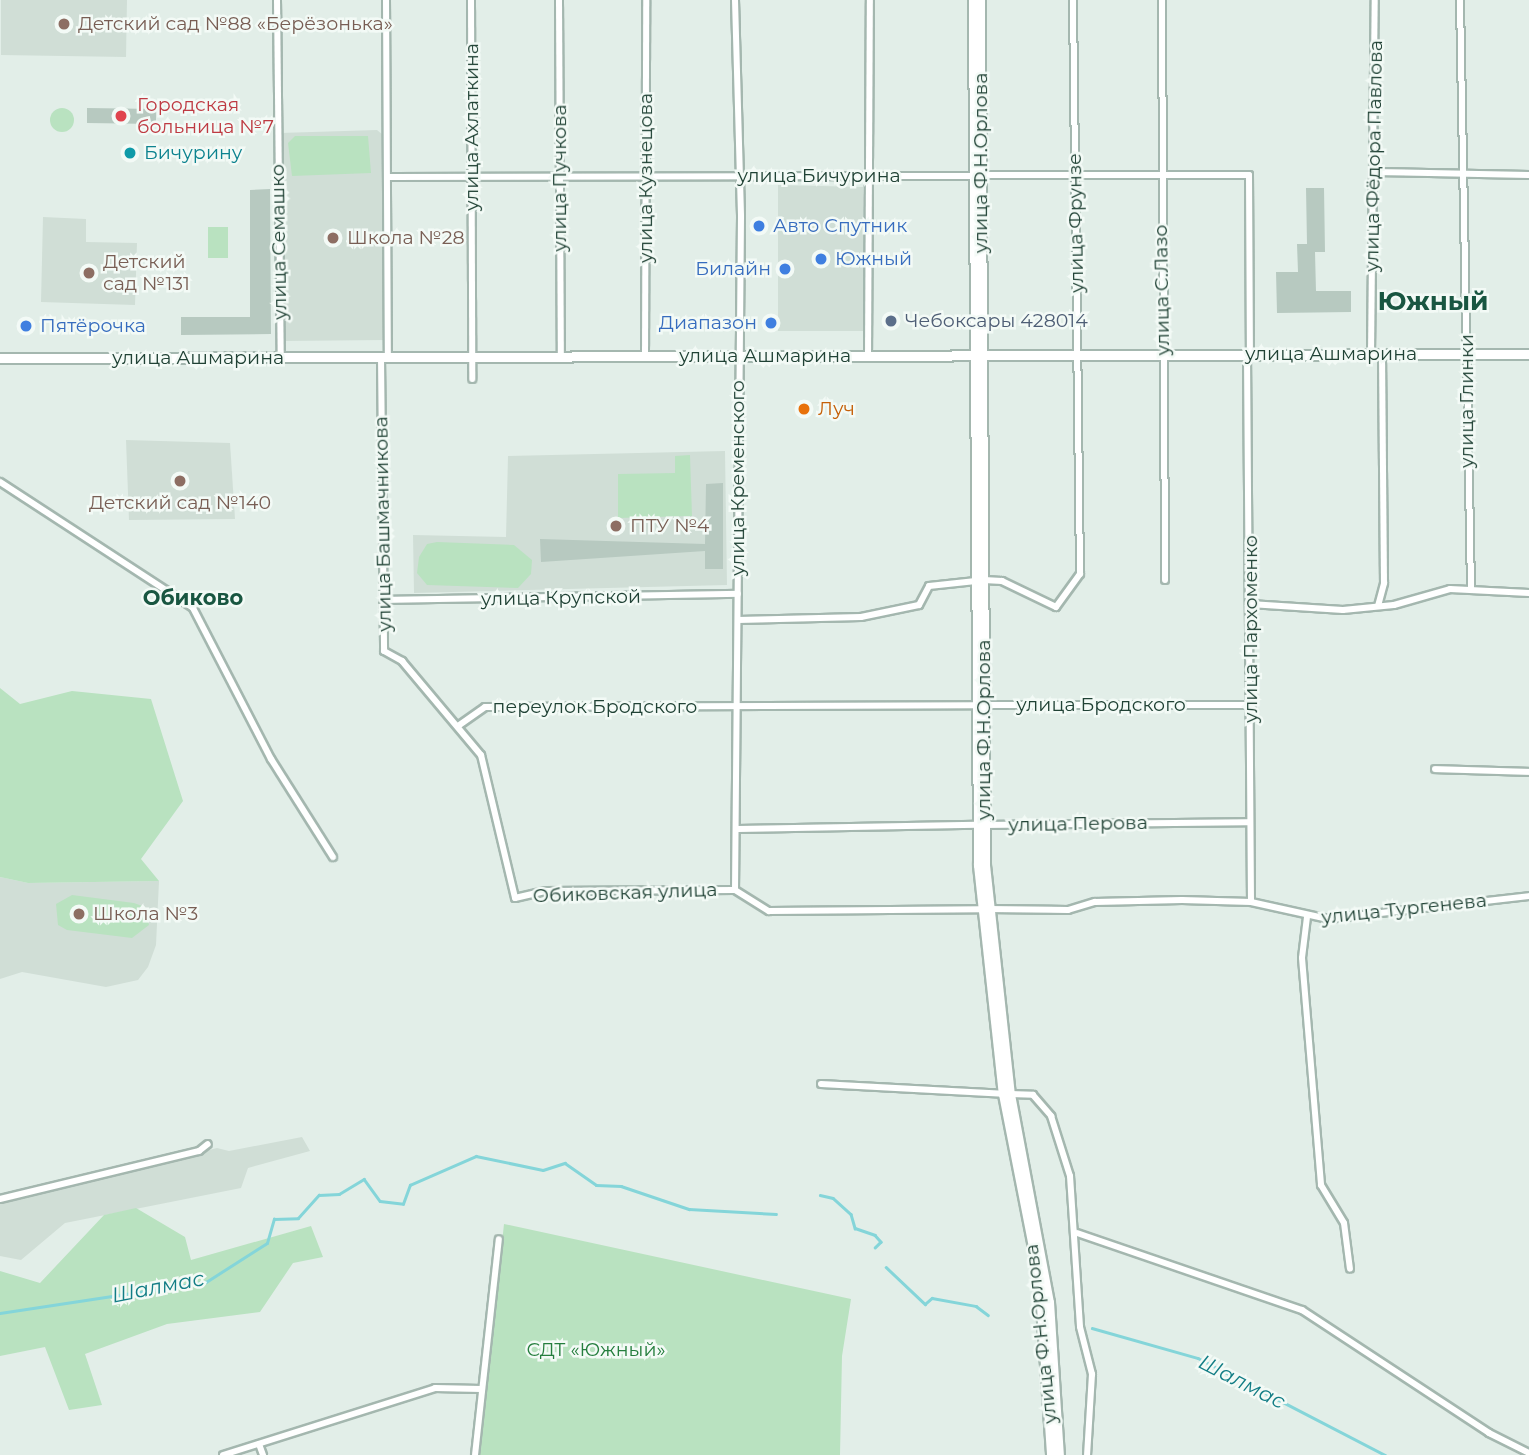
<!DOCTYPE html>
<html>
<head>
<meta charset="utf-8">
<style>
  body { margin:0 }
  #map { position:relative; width:1529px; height:1455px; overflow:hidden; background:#e2eee8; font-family:Montserrat,sans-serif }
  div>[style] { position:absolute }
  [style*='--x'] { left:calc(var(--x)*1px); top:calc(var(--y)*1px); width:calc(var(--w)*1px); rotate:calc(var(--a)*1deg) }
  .built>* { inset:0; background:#d0ded6 }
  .green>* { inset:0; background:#b9e2c0 }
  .round { border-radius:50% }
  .stream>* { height:2.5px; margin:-1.25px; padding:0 1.25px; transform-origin:1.25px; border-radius:1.25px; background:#84d5d9 }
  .building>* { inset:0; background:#b7c9c0 }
  .roads { filter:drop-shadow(2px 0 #a4b7af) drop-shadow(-2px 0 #a4b7af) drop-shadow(0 2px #a4b7af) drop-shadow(0 -2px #a4b7af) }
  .street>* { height:6px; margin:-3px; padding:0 3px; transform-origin:3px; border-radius:3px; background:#fff }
  .secondary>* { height:9px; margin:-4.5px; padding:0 4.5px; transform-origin:4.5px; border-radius:4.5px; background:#fff }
  .dots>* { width:19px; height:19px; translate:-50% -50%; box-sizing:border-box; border:4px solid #f3faf6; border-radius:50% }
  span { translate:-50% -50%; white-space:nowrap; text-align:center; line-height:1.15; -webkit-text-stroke:5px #f3faf6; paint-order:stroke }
  .education-label { font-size:19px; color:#785e54 }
  .left { translate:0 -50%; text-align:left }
  .health-label { font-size:19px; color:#be3a42 }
  .street-label { font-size:19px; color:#204235 }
  .culture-label { font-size:19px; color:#0d838f }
  .shop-label { font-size:19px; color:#366cbe }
  .right { translate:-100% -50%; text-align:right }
  .service-label { font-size:19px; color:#4e5e75 }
  .food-label { font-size:19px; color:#c56008 }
  .park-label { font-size:19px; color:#257e3e }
  .neighbourhood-label { font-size:21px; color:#195641; font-weight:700 }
  .water-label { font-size:21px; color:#127d85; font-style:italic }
  .district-label { font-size:26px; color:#195641; font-weight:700 }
</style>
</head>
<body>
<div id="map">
  <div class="built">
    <div style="clip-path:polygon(1px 0,127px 0,126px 57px,1px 55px)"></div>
    <div style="clip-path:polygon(377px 130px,383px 135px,385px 340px,283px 341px,280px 133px)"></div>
    <div style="clip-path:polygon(778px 185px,863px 187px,865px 331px,778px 331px)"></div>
    <div style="clip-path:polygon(43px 217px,86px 219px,86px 242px,137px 243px,135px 305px,41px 302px)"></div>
    <div style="clip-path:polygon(126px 440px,230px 443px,235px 519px,129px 520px)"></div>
    <div style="clip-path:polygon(725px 451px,727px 585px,414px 593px,413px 535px,506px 537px,508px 456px)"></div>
    <div style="clip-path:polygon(0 877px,28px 883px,159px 881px,156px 945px,148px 967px,138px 980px,106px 987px,22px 972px,0 979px)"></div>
    <div style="clip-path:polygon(302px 1137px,310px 1151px,248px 1168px,241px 1188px,65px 1223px,21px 1260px,0 1256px,0 1203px,217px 1148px,229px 1151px)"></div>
  </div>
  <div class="green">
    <div class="round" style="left:50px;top:108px;width:24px;height:24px"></div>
    <div style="clip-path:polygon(295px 136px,368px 136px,371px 173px,292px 176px,288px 143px)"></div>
    <div style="clip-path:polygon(208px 227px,228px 227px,228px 258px,208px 258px)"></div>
    <div style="clip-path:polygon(690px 455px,692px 516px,618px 518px,618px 474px,675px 473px,675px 456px)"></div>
    <div style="clip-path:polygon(437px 542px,514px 545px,532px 560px,531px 574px,518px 588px,427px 585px,417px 573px,419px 557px,427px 544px)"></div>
    <div style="clip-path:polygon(0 688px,20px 704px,72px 691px,151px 699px,183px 801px,141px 859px,159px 881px,28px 883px,0 877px)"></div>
    <div style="clip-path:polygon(72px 895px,134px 903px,145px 907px,149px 925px,132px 938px,67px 930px,58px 925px,56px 904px)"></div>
    <div style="clip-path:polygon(136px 1208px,185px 1237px,191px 1260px,311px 1226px,323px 1257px,293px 1263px,260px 1312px,167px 1324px,85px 1354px,102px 1405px,69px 1410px,45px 1347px,0 1356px,0 1271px,40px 1283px,104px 1215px)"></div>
    <div style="clip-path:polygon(504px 1224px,851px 1299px,842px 1356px,840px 1455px,479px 1455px)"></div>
  </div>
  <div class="stream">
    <div style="--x:820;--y:1195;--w:13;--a:13"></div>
    <div style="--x:833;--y:1198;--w:24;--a:42"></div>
    <div style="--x:851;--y:1214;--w:15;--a:74"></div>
    <div style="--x:855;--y:1228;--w:21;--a:19"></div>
    <div style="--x:875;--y:1235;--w:9;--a:49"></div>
    <div style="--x:881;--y:1242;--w:8;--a:135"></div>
    <div style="--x:886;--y:1267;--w:54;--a:43.5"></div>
    <div style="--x:925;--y:1304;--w:9;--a:-41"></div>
    <div style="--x:932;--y:1298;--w:45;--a:10.3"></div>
    <div style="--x:976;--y:1306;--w:15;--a:37"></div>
    <div style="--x:0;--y:1313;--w:208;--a:-8.6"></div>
    <div style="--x:206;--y:1282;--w:72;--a:-32.6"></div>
    <div style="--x:267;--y:1243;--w:25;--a:-74"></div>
    <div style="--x:274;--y:1219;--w:24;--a:-2"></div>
    <div style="--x:298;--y:1218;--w:31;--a:-48"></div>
    <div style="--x:319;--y:1195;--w:20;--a:-3"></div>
    <div style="--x:339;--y:1194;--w:29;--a:-31"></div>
    <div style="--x:364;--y:1179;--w:27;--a:54"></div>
    <div style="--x:380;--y:1201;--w:23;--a:7"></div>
    <div style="--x:403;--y:1204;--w:20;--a:-70"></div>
    <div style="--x:410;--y:1185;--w:72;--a:-23.7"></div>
    <div style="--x:476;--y:1156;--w:68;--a:11.8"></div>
    <div style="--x:543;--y:1170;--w:23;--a:-18"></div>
    <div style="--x:565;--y:1163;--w:38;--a:35"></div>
    <div style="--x:596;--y:1185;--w:25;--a:2"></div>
    <div style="--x:621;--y:1186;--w:72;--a:18.7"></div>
    <div style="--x:689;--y:1209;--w:87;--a:3.3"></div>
    <div style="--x:1092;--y:1328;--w:110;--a:15.8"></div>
    <div style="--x:1198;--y:1358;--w:211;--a:27.4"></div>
  </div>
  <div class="building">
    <div style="clip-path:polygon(87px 108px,156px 109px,156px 124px,87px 123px)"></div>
    <div style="clip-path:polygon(1306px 188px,1324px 188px,1325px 252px,1315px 252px,1316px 291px,1351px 291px,1351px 312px,1277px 313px,1276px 272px,1298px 272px,1297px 244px,1307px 244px)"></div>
    <div style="clip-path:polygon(270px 189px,271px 334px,181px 335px,181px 317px,250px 317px,250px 190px)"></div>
    <div style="clip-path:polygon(723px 483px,723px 569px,705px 569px,705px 551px,541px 562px,540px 539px,705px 544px,706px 484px)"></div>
  </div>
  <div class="roads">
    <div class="street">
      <div style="--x:277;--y:0;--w:358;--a:89.4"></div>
      <div style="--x:386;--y:0;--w:357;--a:89.7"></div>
      <div style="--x:471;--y:0;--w:379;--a:89.8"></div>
      <div style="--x:559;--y:0;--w:357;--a:89.7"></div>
      <div style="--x:735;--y:0;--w:217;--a:88.4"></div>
      <div style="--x:741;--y:217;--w:673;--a:90.51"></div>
      <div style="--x:1162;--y:0;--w:580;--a:89.7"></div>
      <div style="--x:1460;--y:0;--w:590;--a:88.93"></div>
      <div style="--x:1374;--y:172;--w:155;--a:1.1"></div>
      <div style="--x:982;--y:175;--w:267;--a:0"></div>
      <div style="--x:1249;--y:175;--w:180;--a:89.7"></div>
      <div style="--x:388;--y:177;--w:586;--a:-0.1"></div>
      <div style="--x:1371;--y:354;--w:354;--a:-89.4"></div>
      <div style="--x:1247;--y:355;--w:547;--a:89.58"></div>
      <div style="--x:868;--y:356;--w:356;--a:-89.7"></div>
      <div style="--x:381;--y:357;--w:294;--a:89.4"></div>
      <div style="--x:384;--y:651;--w:21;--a:29"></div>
      <div style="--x:402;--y:661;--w:123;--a:50"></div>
      <div style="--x:481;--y:755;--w:147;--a:76.6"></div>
      <div style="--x:515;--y:898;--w:31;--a:-13"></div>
      <div style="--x:545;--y:891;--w:190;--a:-0.3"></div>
      <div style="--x:645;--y:357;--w:357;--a:-89.8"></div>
      <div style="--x:0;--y:482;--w:230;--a:33.1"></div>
      <div style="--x:193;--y:608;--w:170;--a:62.7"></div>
      <div style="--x:271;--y:759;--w:116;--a:57.7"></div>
      <div style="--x:984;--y:580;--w:18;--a:3"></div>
      <div style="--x:1002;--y:581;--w:60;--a:25.7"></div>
      <div style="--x:1056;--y:607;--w:41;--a:-54"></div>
      <div style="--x:1080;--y:574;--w:574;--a:-90.7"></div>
      <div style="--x:383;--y:600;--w:355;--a:-1"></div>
      <div style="--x:1250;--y:604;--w:93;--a:3.7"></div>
      <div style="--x:1343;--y:610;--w:51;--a:-5.6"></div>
      <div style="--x:1394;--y:605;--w:58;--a:-15.9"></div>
      <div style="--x:1450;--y:589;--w:79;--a:2.9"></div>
      <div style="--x:1378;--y:606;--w:24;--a:-75"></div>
      <div style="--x:1384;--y:583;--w:229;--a:-90.5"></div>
      <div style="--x:738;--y:620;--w:123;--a:-1.4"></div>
      <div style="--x:861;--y:617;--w:59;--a:-11.7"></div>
      <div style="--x:919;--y:605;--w:21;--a:-62"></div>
      <div style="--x:929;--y:586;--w:47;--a:-6.1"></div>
      <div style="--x:984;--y:705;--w:268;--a:0"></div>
      <div style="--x:458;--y:726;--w:33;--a:-35"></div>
      <div style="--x:485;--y:707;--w:492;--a:-0.2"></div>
      <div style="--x:1435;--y:769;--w:94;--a:1.8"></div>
      <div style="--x:983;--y:825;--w:266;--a:-0.6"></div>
      <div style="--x:738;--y:829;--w:239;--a:-1"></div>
      <div style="--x:735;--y:890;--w:40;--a:32"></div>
      <div style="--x:769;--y:911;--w:212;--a:-0.5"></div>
      <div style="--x:988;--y:909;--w:80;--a:0.7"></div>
      <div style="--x:1068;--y:910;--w:28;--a:-17"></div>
      <div style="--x:1095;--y:902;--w:87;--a:-1.3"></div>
      <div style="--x:1182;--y:900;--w:69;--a:1.7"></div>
      <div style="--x:1251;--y:902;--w:79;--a:12.4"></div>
      <div style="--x:1328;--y:919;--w:202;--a:-6.5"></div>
      <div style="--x:1307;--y:917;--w:41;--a:97"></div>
      <div style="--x:1302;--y:958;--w:228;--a:85.2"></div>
      <div style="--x:1321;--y:1185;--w:44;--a:58.8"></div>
      <div style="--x:1344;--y:1223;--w:46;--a:82.6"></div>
      <div style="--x:821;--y:1084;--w:182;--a:3.1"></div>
      <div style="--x:1010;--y:1094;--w:23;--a:2"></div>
      <div style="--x:1033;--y:1095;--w:28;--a:49"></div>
      <div style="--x:1051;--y:1116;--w:63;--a:72.4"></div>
      <div style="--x:1070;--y:1176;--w:151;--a:86.2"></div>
      <div style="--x:1080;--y:1327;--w:49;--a:75.7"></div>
      <div style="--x:1092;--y:1374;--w:81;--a:93.5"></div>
      <div style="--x:0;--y:1199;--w:205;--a:-13.6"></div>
      <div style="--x:199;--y:1151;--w:11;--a:-38"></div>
      <div style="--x:1077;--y:1233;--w:238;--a:18.9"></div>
      <div style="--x:1302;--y:1310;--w:224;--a:33.3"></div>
      <div style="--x:1489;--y:1433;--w:45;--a:26.6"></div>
      <div style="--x:259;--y:1444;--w:12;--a:70"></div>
      <div style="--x:223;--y:1455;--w:222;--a:-17.5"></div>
      <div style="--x:435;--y:1388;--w:46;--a:1.2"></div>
      <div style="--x:475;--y:1455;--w:217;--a:-83.7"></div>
    </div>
    <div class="secondary">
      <div style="--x:973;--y:0;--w:865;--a:89.67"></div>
      <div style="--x:978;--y:865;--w:230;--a:83.8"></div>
      <div style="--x:1003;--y:1094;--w:187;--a:78.9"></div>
      <div style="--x:1039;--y:1277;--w:178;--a:86.1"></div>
      <div style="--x:980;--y:0;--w:865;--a:89.67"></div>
      <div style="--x:985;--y:865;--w:230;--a:83.8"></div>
      <div style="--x:1010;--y:1094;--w:212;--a:79.4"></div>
      <div style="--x:1049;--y:1302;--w:153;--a:86.3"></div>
      <div style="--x:0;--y:358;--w:1529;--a:-0.15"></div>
    </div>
  </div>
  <div class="dots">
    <div style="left:64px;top:24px;background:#8d6e63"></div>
    <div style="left:121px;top:116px;background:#e0444e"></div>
    <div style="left:130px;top:153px;background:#0f9aa8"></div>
    <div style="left:759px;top:226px;background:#3f7fe0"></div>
    <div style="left:333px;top:238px;background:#8d6e63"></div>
    <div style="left:821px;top:259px;background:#3f7fe0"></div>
    <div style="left:785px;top:269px;background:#3f7fe0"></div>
    <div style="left:89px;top:273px;background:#8d6e63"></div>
    <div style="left:891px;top:321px;background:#5c6f8a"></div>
    <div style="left:771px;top:323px;background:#3f7fe0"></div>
    <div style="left:26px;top:326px;background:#3f7fe0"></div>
    <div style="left:804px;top:409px;background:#e8710a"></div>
    <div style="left:180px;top:481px;background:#8d6e63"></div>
    <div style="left:616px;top:526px;background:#8d6e63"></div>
    <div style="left:79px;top:914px;background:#8d6e63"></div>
  </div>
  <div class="education-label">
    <span class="left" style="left:78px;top:24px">Детский сад №88 «Берёзонька»</span>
    <span class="left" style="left:347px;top:238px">Школа №28</span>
    <span class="left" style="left:103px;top:273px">Детский<br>сад №131</span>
    <span style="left:180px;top:503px">Детский сад №140</span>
    <span class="left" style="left:630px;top:526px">ПТУ №4</span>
    <span class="left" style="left:93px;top:914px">Школа №3</span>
  </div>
  <div class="health-label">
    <span class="left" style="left:137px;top:116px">Городская<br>больница №7</span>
  </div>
  <div class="street-label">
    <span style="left:472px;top:127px;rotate:-90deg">улица Ахлаткина</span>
    <span style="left:1374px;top:156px;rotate:-89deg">улица Фёдора Павлова</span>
    <span style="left:981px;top:163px;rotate:-90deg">улица Ф.Н.Орлова</span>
    <span style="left:819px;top:176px">улица Бичурина</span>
    <span style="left:560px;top:178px;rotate:-90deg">улица Пучкова</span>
    <span style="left:646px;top:178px;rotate:-90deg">улица Кузнецова</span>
    <span style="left:1076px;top:223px;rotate:-91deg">улица Фрунзе</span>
    <span style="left:279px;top:242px;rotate:-91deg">улица Семашко</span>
    <span style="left:1162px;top:290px;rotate:-91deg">улица С.Лазо</span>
    <span style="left:1331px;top:354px">улица Ашмарина</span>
    <span style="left:765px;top:356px">улица Ашмарина</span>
    <span style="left:198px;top:358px">улица Ашмарина</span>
    <span style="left:1467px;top:401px;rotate:-90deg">улица Глинки</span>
    <span style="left:738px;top:478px;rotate:-90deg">улица Кременского</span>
    <span style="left:383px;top:524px;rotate:-91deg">улица Башмачникова</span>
    <span style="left:561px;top:598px;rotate:-1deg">улица Крупской</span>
    <span style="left:1251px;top:629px;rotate:-90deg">улица Пархоменко</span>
    <span style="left:1101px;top:705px">улица Бродского</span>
    <span style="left:595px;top:707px">переулок Бродского</span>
    <span style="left:984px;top:730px;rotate:-90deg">улица Ф.Н.Орлова</span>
    <span style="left:1078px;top:824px;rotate:-1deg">улица Перова</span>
    <span style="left:625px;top:893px;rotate:-2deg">Обиковская улица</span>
    <span style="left:1404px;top:909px;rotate:-6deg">улица Тургенева</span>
    <span style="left:1041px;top:1334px;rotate:-96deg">улица Ф.Н.Орлова</span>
  </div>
  <div class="culture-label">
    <span class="left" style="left:144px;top:153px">Бичурину</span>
  </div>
  <div class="shop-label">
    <span class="left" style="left:773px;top:226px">Авто Спутник</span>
    <span class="left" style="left:835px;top:259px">Южный</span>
    <span class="right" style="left:771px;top:269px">Билайн</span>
    <span class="right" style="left:757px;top:323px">Диапазон</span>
    <span class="left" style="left:40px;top:326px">Пятёрочка</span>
  </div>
  <div class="service-label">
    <span class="left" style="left:905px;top:321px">Чебоксары 428014</span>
  </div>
  <div class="food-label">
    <span class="left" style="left:818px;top:409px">Луч</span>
  </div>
  <div class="park-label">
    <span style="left:596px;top:1350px">СДТ «Южный»</span>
  </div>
  <div class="neighbourhood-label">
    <span style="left:193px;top:598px">Обиково</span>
  </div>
  <div class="water-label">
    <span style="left:158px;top:1287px;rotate:-11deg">Шалмас</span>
    <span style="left:1242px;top:1382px;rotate:27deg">Шалмас</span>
  </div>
  <div class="district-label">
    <span style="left:1433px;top:302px">Южный</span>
  </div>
</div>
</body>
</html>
